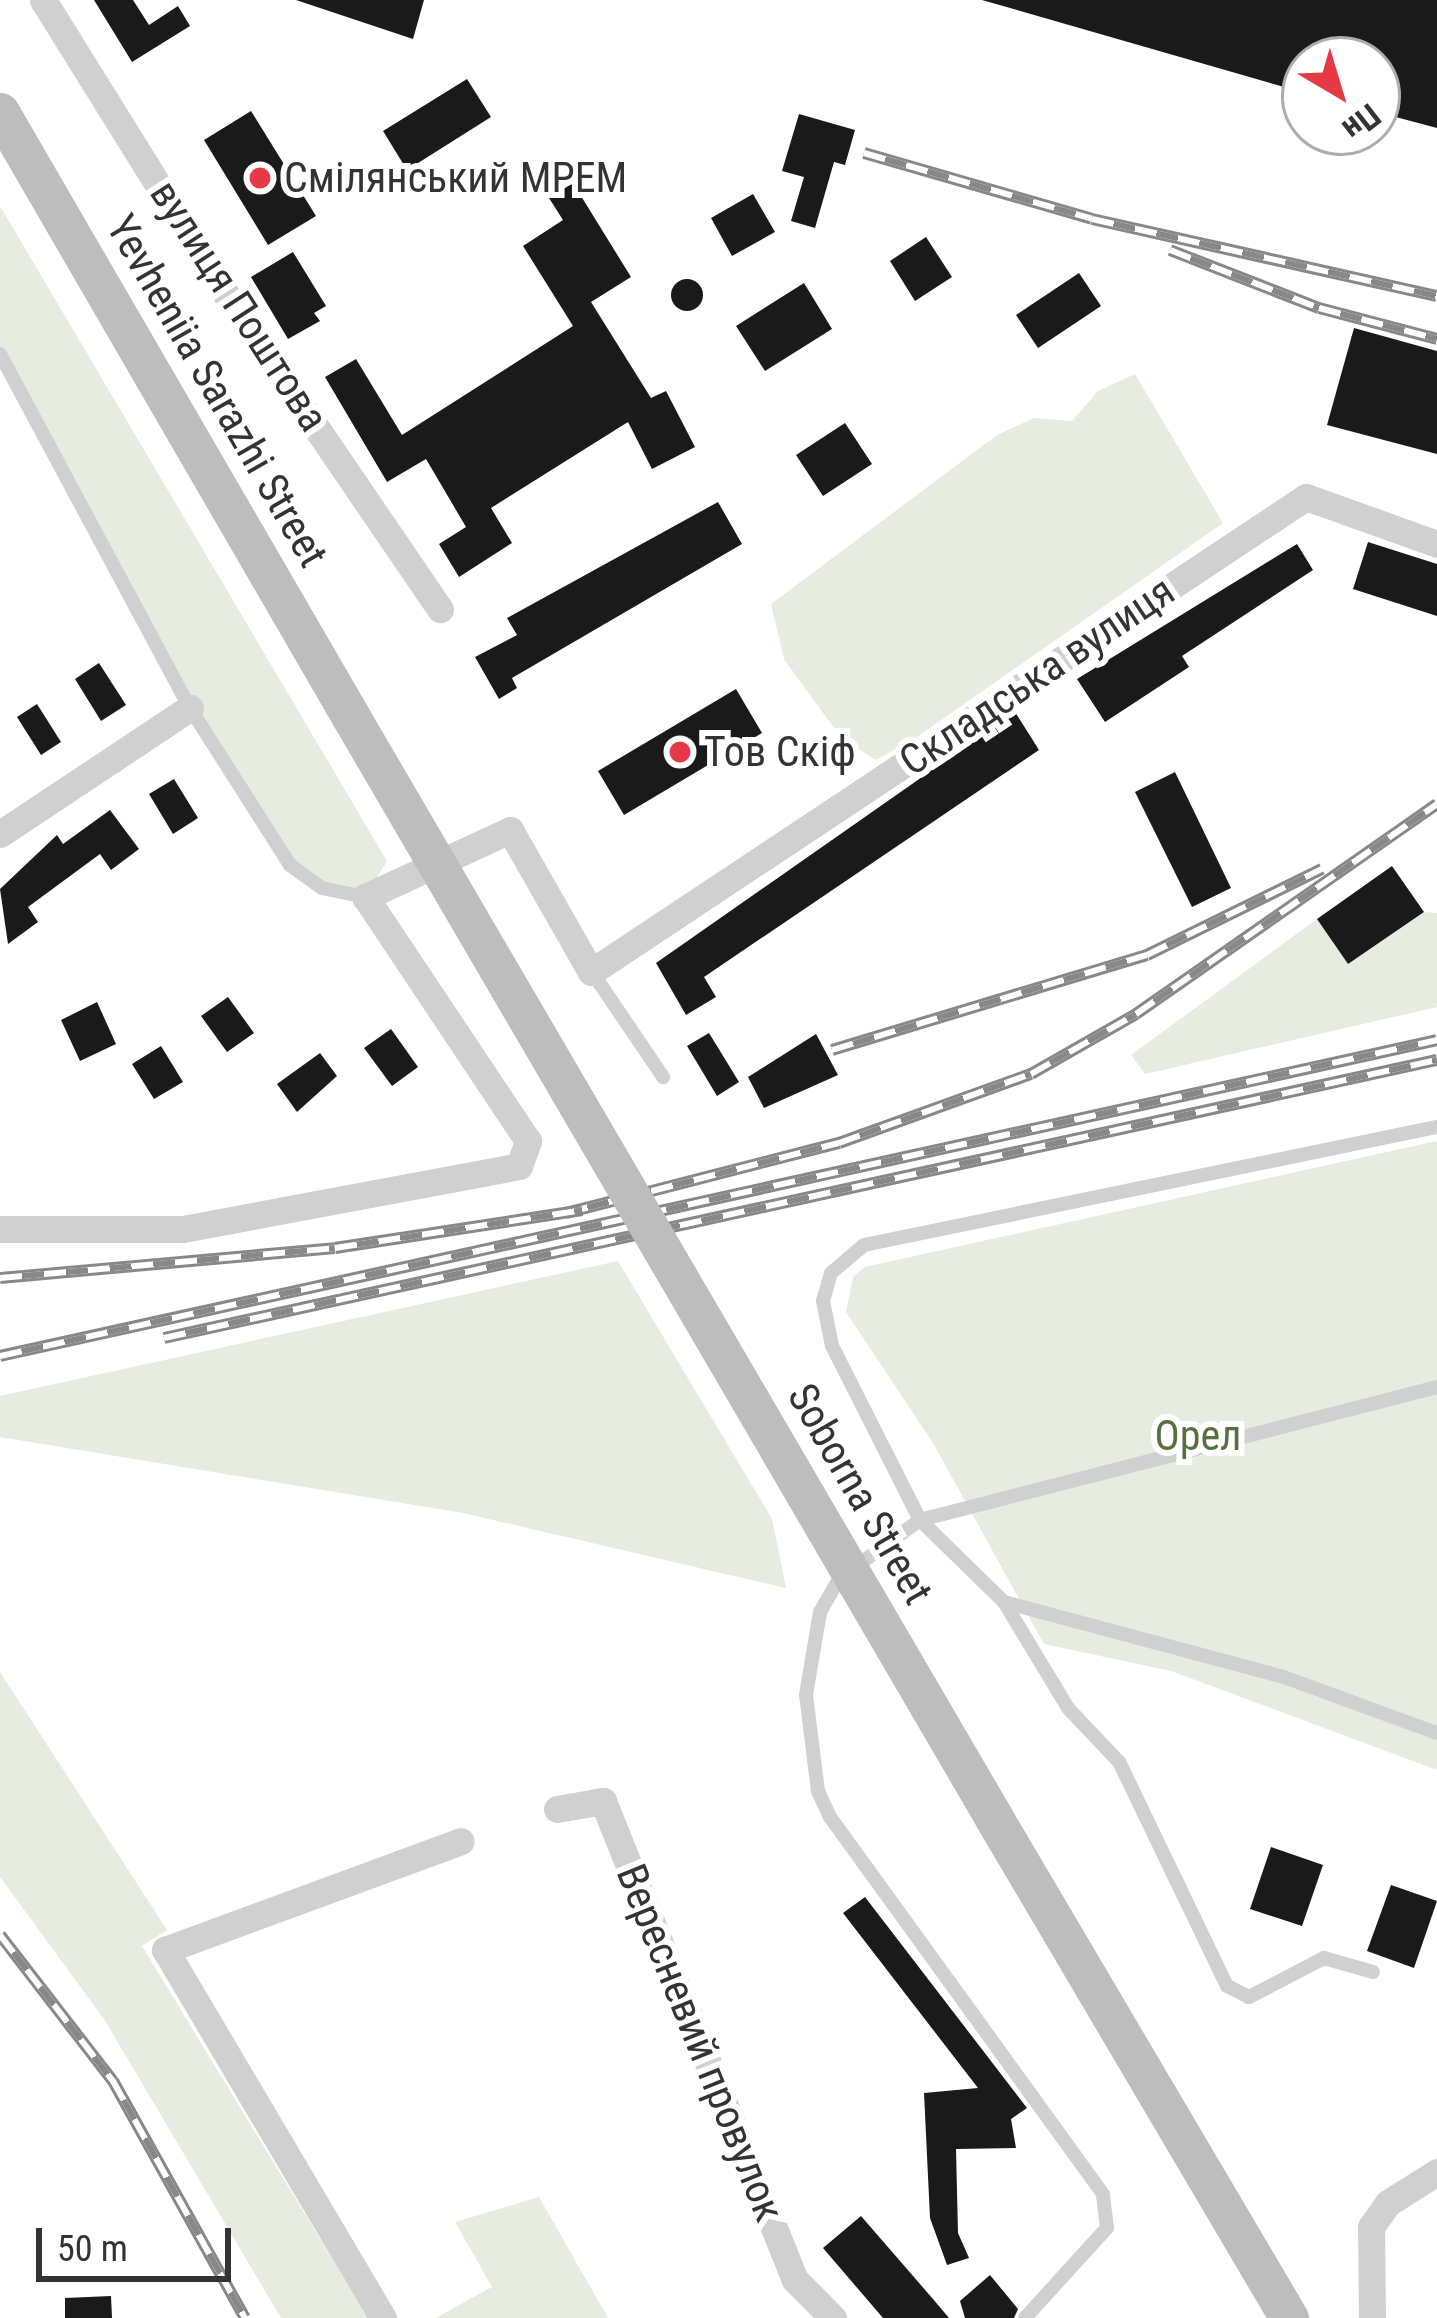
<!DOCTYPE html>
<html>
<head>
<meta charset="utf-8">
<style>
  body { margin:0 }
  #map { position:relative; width:1437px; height:2318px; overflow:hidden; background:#fff; font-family:"Roboto Condensed",sans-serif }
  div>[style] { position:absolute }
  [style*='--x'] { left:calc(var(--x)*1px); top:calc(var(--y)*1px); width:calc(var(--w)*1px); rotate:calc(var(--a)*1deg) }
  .green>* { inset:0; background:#e6ecdf }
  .building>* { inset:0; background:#1a1a1a }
  .round { border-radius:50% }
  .lane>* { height:14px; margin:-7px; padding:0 7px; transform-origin:7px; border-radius:7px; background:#d0d0d0 }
  .street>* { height:27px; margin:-13.5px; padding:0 13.5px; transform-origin:13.5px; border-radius:13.5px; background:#d0d0d0 }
  .secondary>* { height:39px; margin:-19.5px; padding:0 19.5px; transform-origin:19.5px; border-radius:19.5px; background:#bdbdbd }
  .rail>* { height:12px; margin-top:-6px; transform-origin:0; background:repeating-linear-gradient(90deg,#fff 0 22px,#888 0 44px); box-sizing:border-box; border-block:3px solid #888 }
  .secondary-bridge>* { height:39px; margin:-19.5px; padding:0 19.5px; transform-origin:19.5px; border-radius:19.5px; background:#bdbdbd }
  .dots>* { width:33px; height:33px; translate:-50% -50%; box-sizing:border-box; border:6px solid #fff; border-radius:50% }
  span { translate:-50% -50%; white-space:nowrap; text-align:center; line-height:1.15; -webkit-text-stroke:12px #fff; paint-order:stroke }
  .poi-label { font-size:42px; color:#333 }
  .left { translate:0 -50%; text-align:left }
  .street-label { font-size:42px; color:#333 }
  .park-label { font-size:42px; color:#56703f }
  .north { position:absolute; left:1281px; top:36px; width:120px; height:120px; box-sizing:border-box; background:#fff; border:3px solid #adadad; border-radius:50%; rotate:142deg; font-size:33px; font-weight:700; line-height:48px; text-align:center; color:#333 }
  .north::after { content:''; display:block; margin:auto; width:42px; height:54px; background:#e63946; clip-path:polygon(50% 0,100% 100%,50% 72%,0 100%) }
  .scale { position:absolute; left:36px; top:2228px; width:195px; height:54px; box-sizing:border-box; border:6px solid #333; border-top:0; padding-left:15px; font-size:36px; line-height:42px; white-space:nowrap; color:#333; -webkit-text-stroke:9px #fff; paint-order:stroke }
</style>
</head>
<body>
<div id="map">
  <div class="green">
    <div style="clip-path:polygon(0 206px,387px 861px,365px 897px,322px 888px,290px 865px,190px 708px,0 354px)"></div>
    <div style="clip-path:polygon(1135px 374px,1223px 523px,917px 737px,876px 760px,842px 739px,784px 659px,771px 604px,997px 435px,1034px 418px,1072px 421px,1098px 391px)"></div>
    <div style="clip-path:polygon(1424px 912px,1437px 913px,1437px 1007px,1145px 1074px,1131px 1055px,1317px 919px,1348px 964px)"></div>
    <div style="clip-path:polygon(1437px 1141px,1437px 1770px,1171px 1671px,1044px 1644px,933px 1443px,846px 1312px,853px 1277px,865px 1267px)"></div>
    <div style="clip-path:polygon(618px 1261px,772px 1519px,786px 1588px,463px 1513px,0 1437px,0 1396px)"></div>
    <div style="clip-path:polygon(0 1672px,167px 1930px,142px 1946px,368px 2318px,281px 2318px,104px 2019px,0 1877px)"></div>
    <div style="clip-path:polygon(539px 2197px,608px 2318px,436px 2318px,492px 2287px,455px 2222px)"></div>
  </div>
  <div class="building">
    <div style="clip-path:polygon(94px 0,133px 0,149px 25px,178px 6px,190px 26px,132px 62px)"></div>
    <div style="clip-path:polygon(296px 0,424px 0,413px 39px)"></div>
    <div style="clip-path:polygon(982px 0,1437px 0,1437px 128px,1377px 112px,1377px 60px,1305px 60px,1305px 93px)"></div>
    <div style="clip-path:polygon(467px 79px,491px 117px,407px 170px,383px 131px)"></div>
    <div style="clip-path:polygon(251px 111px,316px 216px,268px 245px,204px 140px)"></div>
    <div style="clip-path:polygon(799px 114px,855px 130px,845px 165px,834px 162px,815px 228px,791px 221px,804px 177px,782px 171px)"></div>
    <div style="clip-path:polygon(573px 183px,631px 277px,591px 302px,651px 398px,666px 391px,695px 447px,652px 469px,628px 422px,491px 508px,512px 543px,459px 577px,439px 544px,466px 527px,426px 459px,387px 482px,325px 377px,356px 359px,402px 435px,573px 326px,523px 246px,563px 220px,549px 198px)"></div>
    <div style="clip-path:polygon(753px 194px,775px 232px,732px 256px,711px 218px)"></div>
    <div style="clip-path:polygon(926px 237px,952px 277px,915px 301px,890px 261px)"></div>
    <div style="clip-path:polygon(293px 252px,326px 306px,314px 313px,320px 321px,288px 339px,251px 277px)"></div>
    <div style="clip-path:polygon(1079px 273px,1101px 306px,1038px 348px,1016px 315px)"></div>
    <div class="round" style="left:671px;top:279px;width:32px;height:32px"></div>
    <div style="clip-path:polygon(804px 283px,832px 329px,765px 371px,736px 326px)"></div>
    <div style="clip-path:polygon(1354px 328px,1437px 351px,1437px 454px,1327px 425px)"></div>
    <div style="clip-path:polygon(845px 423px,872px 464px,823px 496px,796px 455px)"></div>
    <div style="clip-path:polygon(718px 502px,742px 544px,512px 678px,517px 688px,499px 699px,475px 657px,517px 635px,507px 618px)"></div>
    <div style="clip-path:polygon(1368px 542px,1437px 564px,1437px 616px,1353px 589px)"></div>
    <div style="clip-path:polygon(1297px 544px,1313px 570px,1182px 656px,1189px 667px,1105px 722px,1077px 679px)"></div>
    <div style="clip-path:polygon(99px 663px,126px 705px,101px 721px,75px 679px)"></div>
    <div style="clip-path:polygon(736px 689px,762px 733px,624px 815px,598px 771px)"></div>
    <div style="clip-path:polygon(37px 704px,61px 742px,41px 755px,17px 717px)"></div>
    <div style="clip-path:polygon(1015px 712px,1039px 750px,704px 977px,716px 997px,686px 1015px,656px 963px)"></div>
    <div style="clip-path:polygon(1175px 772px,1231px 888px,1192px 907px,1135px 792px)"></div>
    <div style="clip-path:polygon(174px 779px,198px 818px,173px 834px,149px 794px)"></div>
    <div style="clip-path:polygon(110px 810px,139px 849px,111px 870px,100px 854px,28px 907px,38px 922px,8px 944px,0 889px,57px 835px,63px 844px)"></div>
    <div style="clip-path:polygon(1392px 866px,1424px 912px,1348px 964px,1317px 919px)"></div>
    <div style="clip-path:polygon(228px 997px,254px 1033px,227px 1052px,201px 1016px)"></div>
    <div style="clip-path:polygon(97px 1002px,116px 1044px,80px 1061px,61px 1020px)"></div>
    <div style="clip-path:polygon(391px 1029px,418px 1067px,392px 1086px,364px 1048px)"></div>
    <div style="clip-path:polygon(709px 1033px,739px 1082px,717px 1096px,687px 1046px)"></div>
    <div style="clip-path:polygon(816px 1034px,838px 1075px,764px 1108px,748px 1077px)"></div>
    <div style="clip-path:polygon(161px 1046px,183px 1082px,154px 1099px,132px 1064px)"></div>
    <div style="clip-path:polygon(320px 1053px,337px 1076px,297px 1112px,277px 1084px)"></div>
    <div style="clip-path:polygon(1271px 1847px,1323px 1865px,1302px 1926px,1250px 1909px)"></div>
    <div style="clip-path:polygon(1391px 1885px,1437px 1901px,1414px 1968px,1367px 1951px)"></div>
    <div style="clip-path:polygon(865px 1897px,1027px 2108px,1011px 2119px,1016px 2148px,956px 2149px,958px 2233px,969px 2258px,947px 2265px,930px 2218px,924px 2093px,978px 2088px,843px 1913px)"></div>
    <div style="clip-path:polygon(861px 2216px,933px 2299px,949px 2318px,883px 2318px,823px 2248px)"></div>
    <div style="clip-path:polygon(990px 2275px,1018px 2309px,1014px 2318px,965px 2318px,960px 2301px)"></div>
    <div style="clip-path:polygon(111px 2296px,112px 2318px,65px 2318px,65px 2298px)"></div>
  </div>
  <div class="lane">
    <div style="--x:0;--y:354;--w:402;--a:61.8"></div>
    <div style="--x:190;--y:708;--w:186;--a:57.5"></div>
    <div style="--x:290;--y:865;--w:39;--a:36"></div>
    <div style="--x:322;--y:888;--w:44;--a:11.8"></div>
    <div style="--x:592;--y:972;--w:127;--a:55.9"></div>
    <div style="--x:1004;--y:1602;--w:287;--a:15"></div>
    <div style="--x:1281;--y:1676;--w:166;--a:20.1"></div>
    <div style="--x:1373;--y:1972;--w:51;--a:-164.1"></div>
    <div style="--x:1324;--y:1958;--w:85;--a:152.5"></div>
    <div style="--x:1249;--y:1997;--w:25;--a:-153"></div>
    <div style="--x:1227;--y:1986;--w:249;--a:-115.7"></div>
    <div style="--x:1119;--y:1762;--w:74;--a:-133.4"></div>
    <div style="--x:1068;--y:1708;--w:124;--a:-121.1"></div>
    <div style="--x:1004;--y:1602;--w:117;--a:-135.7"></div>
    <div style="--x:920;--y:1520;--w:195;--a:-116.8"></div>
    <div style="--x:832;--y:1346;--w:46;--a:-101.3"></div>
    <div style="--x:823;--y:1301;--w:29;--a:-74"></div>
    <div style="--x:831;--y:1273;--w:43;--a:-40.3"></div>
    <div style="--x:864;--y:1245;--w:585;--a:-11.64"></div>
    <div style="--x:1025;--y:2318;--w:122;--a:-47.7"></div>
    <div style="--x:1107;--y:2228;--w:34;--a:-97"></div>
    <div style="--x:1103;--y:2194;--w:465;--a:-125.9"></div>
    <div style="--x:830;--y:1817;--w:29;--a:-115"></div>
    <div style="--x:818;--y:1791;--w:97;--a:-97.1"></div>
    <div style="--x:806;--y:1695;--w:84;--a:-80.4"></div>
    <div style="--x:820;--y:1612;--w:39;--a:-60"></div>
    <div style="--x:840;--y:1578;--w:99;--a:-35.9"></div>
    <div style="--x:920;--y:1520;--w:534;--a:-14.43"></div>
  </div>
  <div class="street">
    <div style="--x:43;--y:0;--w:372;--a:58.1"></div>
    <div style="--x:240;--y:316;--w:355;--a:55.7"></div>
    <div style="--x:0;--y:834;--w:228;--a:-33.6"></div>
    <div style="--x:0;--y:1229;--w:183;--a:0"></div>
    <div style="--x:183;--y:1229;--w:342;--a:-10.6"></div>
    <div style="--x:519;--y:1166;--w:27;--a:-70"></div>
    <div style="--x:528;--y:1141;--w:293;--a:-123.7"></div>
    <div style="--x:365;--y:897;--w:160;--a:-24.8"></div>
    <div style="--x:510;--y:830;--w:163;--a:60.3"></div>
    <div style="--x:591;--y:972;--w:858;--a:-33.6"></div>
    <div style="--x:1306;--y:497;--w:139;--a:19.7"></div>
    <div style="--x:557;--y:1809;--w:47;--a:-9.9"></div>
    <div style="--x:603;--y:1801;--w:516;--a:68.16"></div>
    <div style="--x:795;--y:2280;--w:54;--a:45"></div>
    <div style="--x:383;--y:2318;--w:428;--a:-120.6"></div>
    <div style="--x:165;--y:1950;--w:315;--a:-20.2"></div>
    <div style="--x:1372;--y:2318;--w:91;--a:-90.6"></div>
    <div style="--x:1371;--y:2227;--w:29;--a:-55"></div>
    <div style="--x:1388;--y:2203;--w:58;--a:-32.3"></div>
  </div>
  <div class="secondary">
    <div style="--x:0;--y:112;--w:699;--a:59.88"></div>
    <div style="--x:994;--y:1818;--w:581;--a:59.46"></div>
  </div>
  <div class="rail">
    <div style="--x:864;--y:153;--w:237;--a:16.1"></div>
    <div style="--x:1092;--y:219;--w:353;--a:12.6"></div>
    <div style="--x:1170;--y:250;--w:160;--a:21.3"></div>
    <div style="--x:1319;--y:308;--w:122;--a:14.7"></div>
    <div style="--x:832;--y:1050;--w:329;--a:-16.8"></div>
    <div style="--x:1147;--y:955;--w:195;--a:-26.2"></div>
    <div style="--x:566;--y:1213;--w:282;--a:-14.4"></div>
    <div style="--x:839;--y:1143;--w:204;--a:-19.8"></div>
    <div style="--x:1031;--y:1074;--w:121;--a:-29.7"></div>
    <div style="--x:1136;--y:1014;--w:367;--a:-34.9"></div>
    <div style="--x:0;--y:1278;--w:336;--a:-5.1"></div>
    <div style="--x:335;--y:1248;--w:250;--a:-8.7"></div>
    <div style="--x:164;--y:1338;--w:1303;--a:-12.32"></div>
    <div style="--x:0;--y:1356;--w:1471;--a:-12.4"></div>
    <div style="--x:0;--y:1935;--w:185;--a:52.3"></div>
    <div style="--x:113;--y:2081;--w:271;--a:60.9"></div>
  </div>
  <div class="secondary-bridge">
    <div style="--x:351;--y:717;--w:1275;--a:59.71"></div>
  </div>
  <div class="dots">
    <div style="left:260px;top:178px;background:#e63946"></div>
    <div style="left:680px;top:752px;background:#e63946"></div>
  </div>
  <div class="poi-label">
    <span class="left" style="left:284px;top:178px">Смілянський МРЕМ</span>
    <span class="left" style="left:704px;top:752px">Тов Скіф</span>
  </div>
  <div class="street-label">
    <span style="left:239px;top:306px;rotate:57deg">вулиця Поштова</span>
    <span style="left:217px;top:391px;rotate:60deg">Yevheniia Sarazhi Street</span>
    <span style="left:1037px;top:676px;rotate:-34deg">Складська вулиця</span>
    <span style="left:860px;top:1494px;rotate:60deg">Soborna Street</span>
    <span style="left:700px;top:2043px;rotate:68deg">Вересневий провулок</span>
  </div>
  <div class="park-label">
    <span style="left:1198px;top:1436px">Орел</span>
  </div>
  <div class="north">Пн</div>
  <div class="scale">50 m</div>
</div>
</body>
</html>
